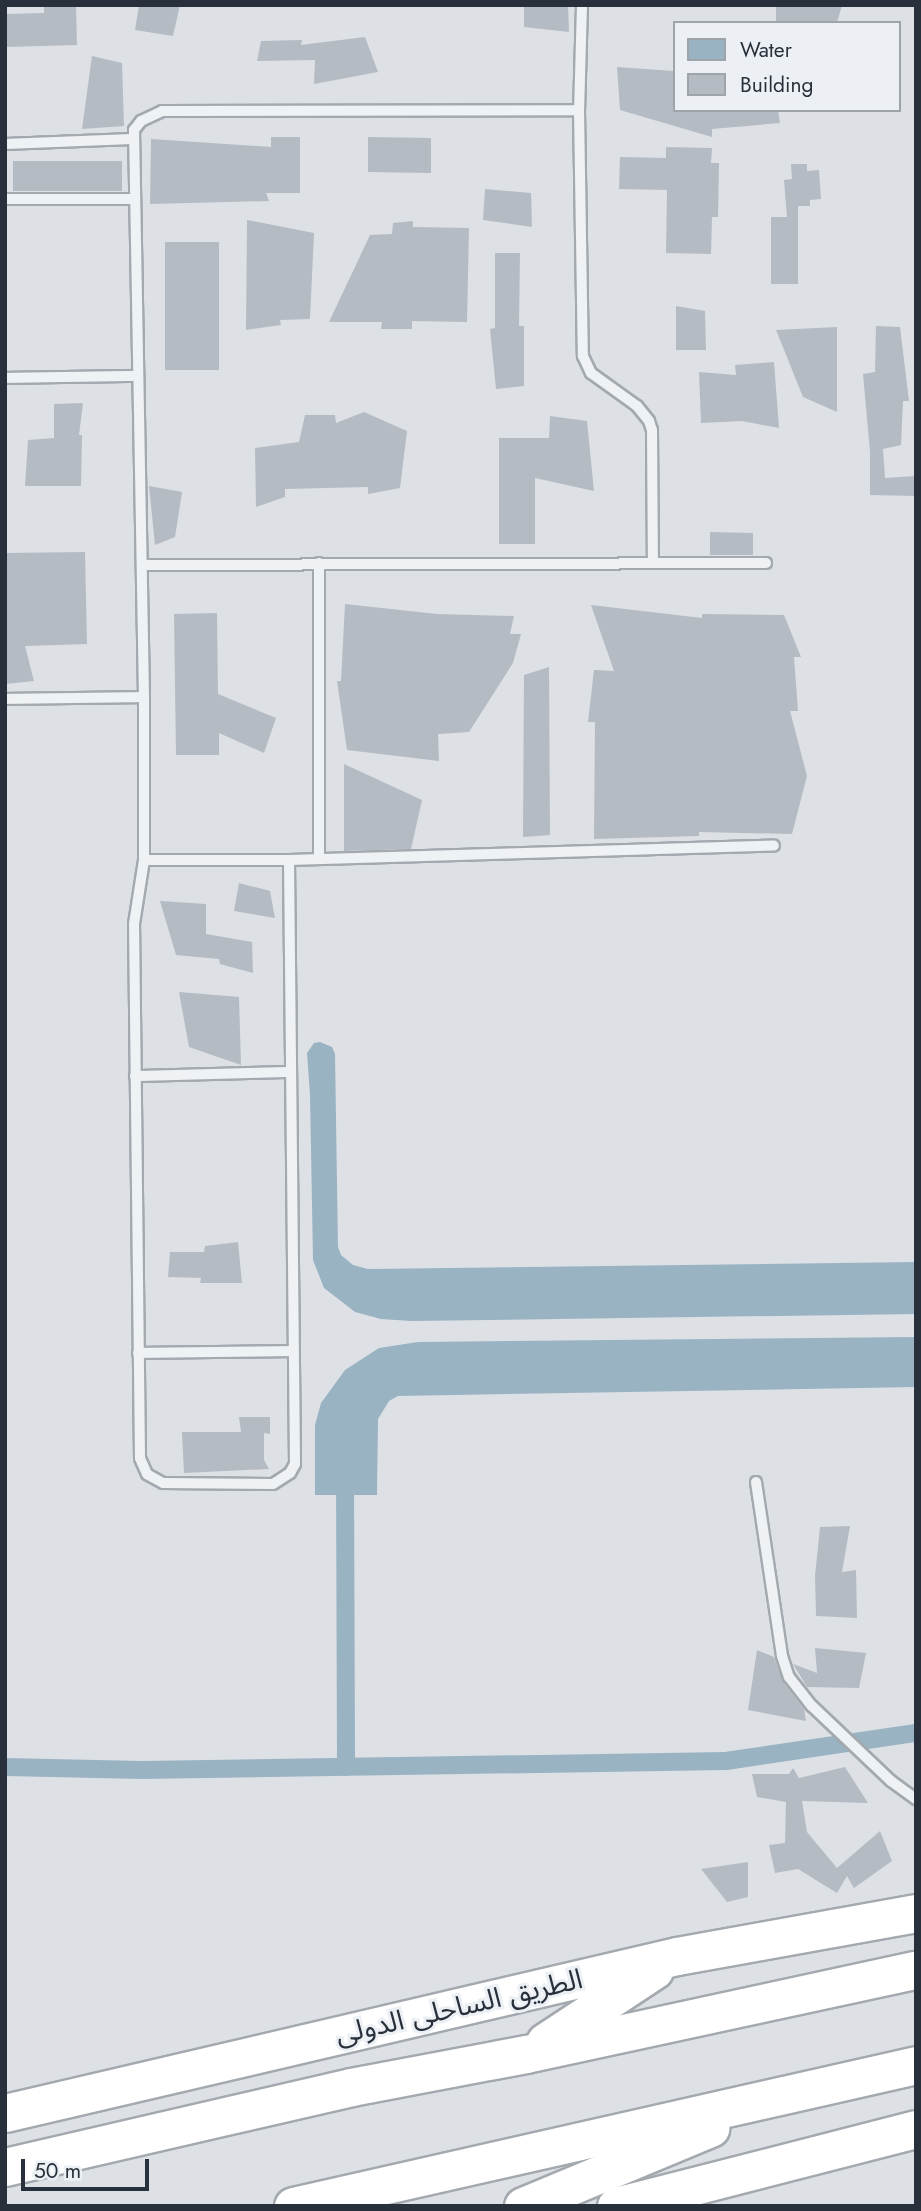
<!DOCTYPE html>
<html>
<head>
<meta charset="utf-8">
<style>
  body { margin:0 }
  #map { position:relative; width:921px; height:2211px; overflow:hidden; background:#dde1e6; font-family:Jost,"Noto Sans Arabic",sans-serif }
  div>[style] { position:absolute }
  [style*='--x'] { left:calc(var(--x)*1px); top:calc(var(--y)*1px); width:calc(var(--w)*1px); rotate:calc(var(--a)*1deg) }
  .water>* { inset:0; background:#9ab3c3 }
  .canal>* { height:18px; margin:-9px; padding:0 9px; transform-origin:9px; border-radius:9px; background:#9ab3c3 }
  .building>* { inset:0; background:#b5bbc2 }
  .roads { filter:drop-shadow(2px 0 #a3a9af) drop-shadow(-2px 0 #a3a9af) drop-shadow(0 2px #a3a9af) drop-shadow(0 -2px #a3a9af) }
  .service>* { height:10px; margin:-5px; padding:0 5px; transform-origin:5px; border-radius:5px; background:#eff2f4 }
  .motorway>* { height:37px; margin:-18.5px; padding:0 18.5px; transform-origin:18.5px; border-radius:18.5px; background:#fff }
  span { translate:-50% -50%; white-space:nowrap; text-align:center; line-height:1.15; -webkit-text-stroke:6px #ecf0f4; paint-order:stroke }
  .street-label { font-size:28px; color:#28313b }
  .frame { position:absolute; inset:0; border:7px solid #28313b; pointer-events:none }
  .legend { position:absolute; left:673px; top:21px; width:228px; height:91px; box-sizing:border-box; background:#ecf0f4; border:2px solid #9ea4aa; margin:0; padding:9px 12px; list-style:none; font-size:21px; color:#28313b }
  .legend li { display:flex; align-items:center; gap:14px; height:35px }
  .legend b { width:35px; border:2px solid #9ea4aa }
  .scale { position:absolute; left:21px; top:2159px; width:128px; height:32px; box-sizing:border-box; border:4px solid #28313b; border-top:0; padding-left:9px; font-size:21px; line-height:24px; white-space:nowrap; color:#28313b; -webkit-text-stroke:5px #ecf0f4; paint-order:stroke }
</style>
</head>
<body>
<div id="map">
  <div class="water">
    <div style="clip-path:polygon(320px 1042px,332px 1047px,335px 1054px,338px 1247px,341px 1255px,353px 1265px,368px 1269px,916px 1262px,916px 1314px,411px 1321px,381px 1319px,355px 1312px,324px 1288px,313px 1260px,310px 1095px,307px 1053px,314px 1043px)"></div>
    <div style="clip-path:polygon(916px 1337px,916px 1387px,398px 1396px,389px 1401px,378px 1419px,377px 1495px,315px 1495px,315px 1425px,321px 1403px,345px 1370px,379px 1348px,418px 1342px)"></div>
  </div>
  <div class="canal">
    <div style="--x:345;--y:1472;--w:295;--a:89.8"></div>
    <div style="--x:5;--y:1767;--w:137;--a:1.3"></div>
    <div style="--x:142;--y:1770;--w:584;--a:-0.88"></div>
    <div style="--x:726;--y:1761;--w:192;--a:-8.4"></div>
  </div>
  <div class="building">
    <div style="clip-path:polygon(44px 5px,76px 5px,77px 45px,5px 47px,5px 14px,44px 13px)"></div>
    <div style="clip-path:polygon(139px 5px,180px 5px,173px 36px,135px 30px)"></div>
    <div style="clip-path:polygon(524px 5px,568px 5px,569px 32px,524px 27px)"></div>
    <div style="clip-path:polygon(776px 5px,842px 5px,837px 23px,776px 23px)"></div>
    <div style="clip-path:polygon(365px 37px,378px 72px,314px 84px,315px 60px,257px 61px,261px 41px,302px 40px,301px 45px)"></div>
    <div style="clip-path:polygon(92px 56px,122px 63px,124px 126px,82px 129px)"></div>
    <div style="clip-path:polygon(617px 67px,674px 71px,674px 110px,778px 110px,780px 123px,712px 129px,712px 137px,620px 110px)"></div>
    <div style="clip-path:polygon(271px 137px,300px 137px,300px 193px,266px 193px,269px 201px,150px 204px,151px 139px,271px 147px)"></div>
    <div style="clip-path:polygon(368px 137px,431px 138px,431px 173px,368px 172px)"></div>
    <div style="clip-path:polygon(666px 147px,712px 148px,711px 163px,719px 163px,718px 217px,712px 217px,711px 254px,666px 253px,667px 190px,619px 189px,620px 157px,666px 158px)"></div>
    <div style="clip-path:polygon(13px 161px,122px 161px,122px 191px,13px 191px)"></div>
    <div style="clip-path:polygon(791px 164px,807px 164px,807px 171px,819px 170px,821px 199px,810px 200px,810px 206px,798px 206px,798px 284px,771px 284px,771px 217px,787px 217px,784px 180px,792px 179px)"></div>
    <div style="clip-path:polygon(485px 189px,531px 193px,532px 227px,483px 220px)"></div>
    <div style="clip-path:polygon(247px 220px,314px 233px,310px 319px,280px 320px,281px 325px,246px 330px)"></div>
    <div style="clip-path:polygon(413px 221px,413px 227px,469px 228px,467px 322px,412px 321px,412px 329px,381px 329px,382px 322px,329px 322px,370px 235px,392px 234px,393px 223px)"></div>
    <div style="clip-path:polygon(165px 242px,219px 242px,219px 370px,165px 370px)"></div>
    <div style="clip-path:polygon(495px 253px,520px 253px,519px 326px,524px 326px,524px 386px,496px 389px,490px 329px,495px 328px)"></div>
    <div style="clip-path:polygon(676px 306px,705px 311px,706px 350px,676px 350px)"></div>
    <div style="clip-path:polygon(876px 326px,900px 327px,909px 401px,903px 401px,901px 445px,883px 449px,885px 478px,916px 476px,916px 496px,870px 495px,870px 452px,863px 374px,875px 372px)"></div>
    <div style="clip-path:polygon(837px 327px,837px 412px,803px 397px,776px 330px)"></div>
    <div style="clip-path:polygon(774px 362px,779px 428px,742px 421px,701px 423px,699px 372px,736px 375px,735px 365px)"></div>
    <div style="clip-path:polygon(83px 403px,79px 435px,82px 435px,81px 486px,25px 486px,28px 440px,54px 438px,54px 404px)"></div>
    <div style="clip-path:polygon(364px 412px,407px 431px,400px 488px,368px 494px,368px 487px,285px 489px,285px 497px,256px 507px,255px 448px,299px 442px,305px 415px,335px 415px,336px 423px)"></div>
    <div style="clip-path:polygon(550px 416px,587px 421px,594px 491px,535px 478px,535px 544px,499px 544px,499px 438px,549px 438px)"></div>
    <div style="clip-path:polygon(149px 486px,182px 492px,175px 537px,155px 545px)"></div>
    <div style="clip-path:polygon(710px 532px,753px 533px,753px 555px,710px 555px)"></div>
    <div style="clip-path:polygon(85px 552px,87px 644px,25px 646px,34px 681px,5px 684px,5px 553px)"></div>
    <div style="clip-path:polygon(345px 604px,437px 614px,514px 616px,510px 634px,521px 634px,513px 663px,469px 732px,438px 734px,439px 761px,347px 750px,337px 681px,341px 681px)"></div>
    <div style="clip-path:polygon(591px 605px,702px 618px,702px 614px,784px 615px,801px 657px,794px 657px,798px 711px,790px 711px,807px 776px,792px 834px,699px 832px,699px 836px,594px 839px,595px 722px,588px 722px,594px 670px,614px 671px)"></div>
    <div style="clip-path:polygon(217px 613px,218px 694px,276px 718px,264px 753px,219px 733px,219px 755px,176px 755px,174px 614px)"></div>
    <div style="clip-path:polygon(549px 667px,550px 835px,523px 837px,524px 675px)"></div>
    <div style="clip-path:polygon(344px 764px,422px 800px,411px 849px,344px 851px)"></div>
    <div style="clip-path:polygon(239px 883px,270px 891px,275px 918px,234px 911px)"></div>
    <div style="clip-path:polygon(160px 901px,206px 904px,206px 934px,252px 942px,253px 973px,220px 964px,219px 959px,176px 955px)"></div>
    <div style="clip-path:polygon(179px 992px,239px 997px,241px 1065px,189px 1047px)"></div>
    <div style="clip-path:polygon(238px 1242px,242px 1283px,200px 1283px,201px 1278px,168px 1277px,170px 1252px,204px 1252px,205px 1246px)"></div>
    <div style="clip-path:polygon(239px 1417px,270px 1417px,270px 1434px,264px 1433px,264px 1460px,269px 1469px,184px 1473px,182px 1432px,241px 1432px)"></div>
    <div style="clip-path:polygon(850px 1526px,842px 1572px,856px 1570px,857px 1618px,816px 1616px,815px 1576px,820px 1527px)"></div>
    <div style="clip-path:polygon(815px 1648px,866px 1653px,859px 1688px,807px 1687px,793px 1664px,817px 1673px)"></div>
    <div style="clip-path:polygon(757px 1650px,774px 1657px,783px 1682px,804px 1709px,806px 1721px,748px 1710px)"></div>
    <div style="clip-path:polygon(845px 1767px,868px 1803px,802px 1801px,807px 1832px,837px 1868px,880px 1831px,892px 1861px,854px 1888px,847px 1876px,837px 1893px,798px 1869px,775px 1873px,769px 1845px,785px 1843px,786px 1802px,757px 1797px,752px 1774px,789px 1774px,793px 1768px,799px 1778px)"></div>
    <div style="clip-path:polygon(748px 1862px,748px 1897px,727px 1902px,701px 1869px)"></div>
  </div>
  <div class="roads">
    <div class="service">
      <div style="--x:582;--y:5;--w:105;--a:91.6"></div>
      <div style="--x:579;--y:110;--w:246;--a:89.1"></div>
      <div style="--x:583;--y:356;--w:19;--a:65"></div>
      <div style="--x:591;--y:373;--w:57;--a:35.7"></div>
      <div style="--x:637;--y:406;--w:19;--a:51"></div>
      <div style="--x:649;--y:421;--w:9;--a:72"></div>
      <div style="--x:652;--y:430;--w:133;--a:89.6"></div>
      <div style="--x:5;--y:144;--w:127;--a:-2.3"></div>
      <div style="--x:5;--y:199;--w:128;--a:0"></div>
      <div style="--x:5;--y:378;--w:133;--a:-0.9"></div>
      <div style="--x:143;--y:565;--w:623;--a:-0.18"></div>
      <div style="--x:5;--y:699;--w:139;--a:-0.8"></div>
      <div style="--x:319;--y:859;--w:296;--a:-90"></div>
      <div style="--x:144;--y:860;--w:145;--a:0"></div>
      <div style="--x:289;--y:860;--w:485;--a:-1.7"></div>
      <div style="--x:289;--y:860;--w:604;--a:89.43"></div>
      <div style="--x:295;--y:1464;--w:10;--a:119"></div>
      <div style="--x:290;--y:1473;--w:20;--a:147"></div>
      <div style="--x:273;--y:1484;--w:110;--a:-179.5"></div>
      <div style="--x:163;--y:1483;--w:18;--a:-151"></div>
      <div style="--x:147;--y:1474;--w:17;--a:-114"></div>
      <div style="--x:140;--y:1458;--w:534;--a:-90.64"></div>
      <div style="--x:134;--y:924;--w:65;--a:-81.1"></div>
      <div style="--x:144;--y:860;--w:163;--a:-90"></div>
      <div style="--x:144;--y:697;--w:567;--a:-91.01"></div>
      <div style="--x:134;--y:130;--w:11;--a:-52"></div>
      <div style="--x:141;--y:121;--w:23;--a:-25"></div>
      <div style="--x:162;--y:111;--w:417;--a:-0.1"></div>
      <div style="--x:135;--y:1076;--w:155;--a:-1.5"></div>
      <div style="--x:138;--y:1353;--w:154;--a:-0.7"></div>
      <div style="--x:756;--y:1482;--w:176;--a:81.5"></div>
      <div style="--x:782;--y:1656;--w:22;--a:72"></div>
      <div style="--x:789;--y:1677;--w:37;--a:52"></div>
      <div style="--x:812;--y:1706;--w:109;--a:43.5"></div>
      <div style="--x:891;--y:1781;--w:31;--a:36"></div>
    </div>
    <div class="motorway">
      <div style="--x:545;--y:2042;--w:131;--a:-33.4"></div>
      <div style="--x:5;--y:2113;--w:690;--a:-13.15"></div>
      <div style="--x:677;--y:1956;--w:243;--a:-10.2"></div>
      <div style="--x:5;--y:2167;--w:355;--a:-13"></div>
      <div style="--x:351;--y:2087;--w:178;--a:-10.7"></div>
      <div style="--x:526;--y:2054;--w:399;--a:-12.2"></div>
      <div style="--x:293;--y:2206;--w:639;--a:-12.75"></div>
      <div style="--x:523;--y:2206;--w:203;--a:-22.6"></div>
      <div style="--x:616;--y:2206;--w:310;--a:-14.4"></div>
    </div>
  </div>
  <div class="street-label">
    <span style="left:459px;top:2007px;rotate:-13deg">الطريق الساحلى الدولى</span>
  </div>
  <div class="frame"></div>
  <ul class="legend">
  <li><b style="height:19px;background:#9ab3c3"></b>Water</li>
  <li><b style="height:19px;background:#b5bbc2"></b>Building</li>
  </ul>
  <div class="scale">50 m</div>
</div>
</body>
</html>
